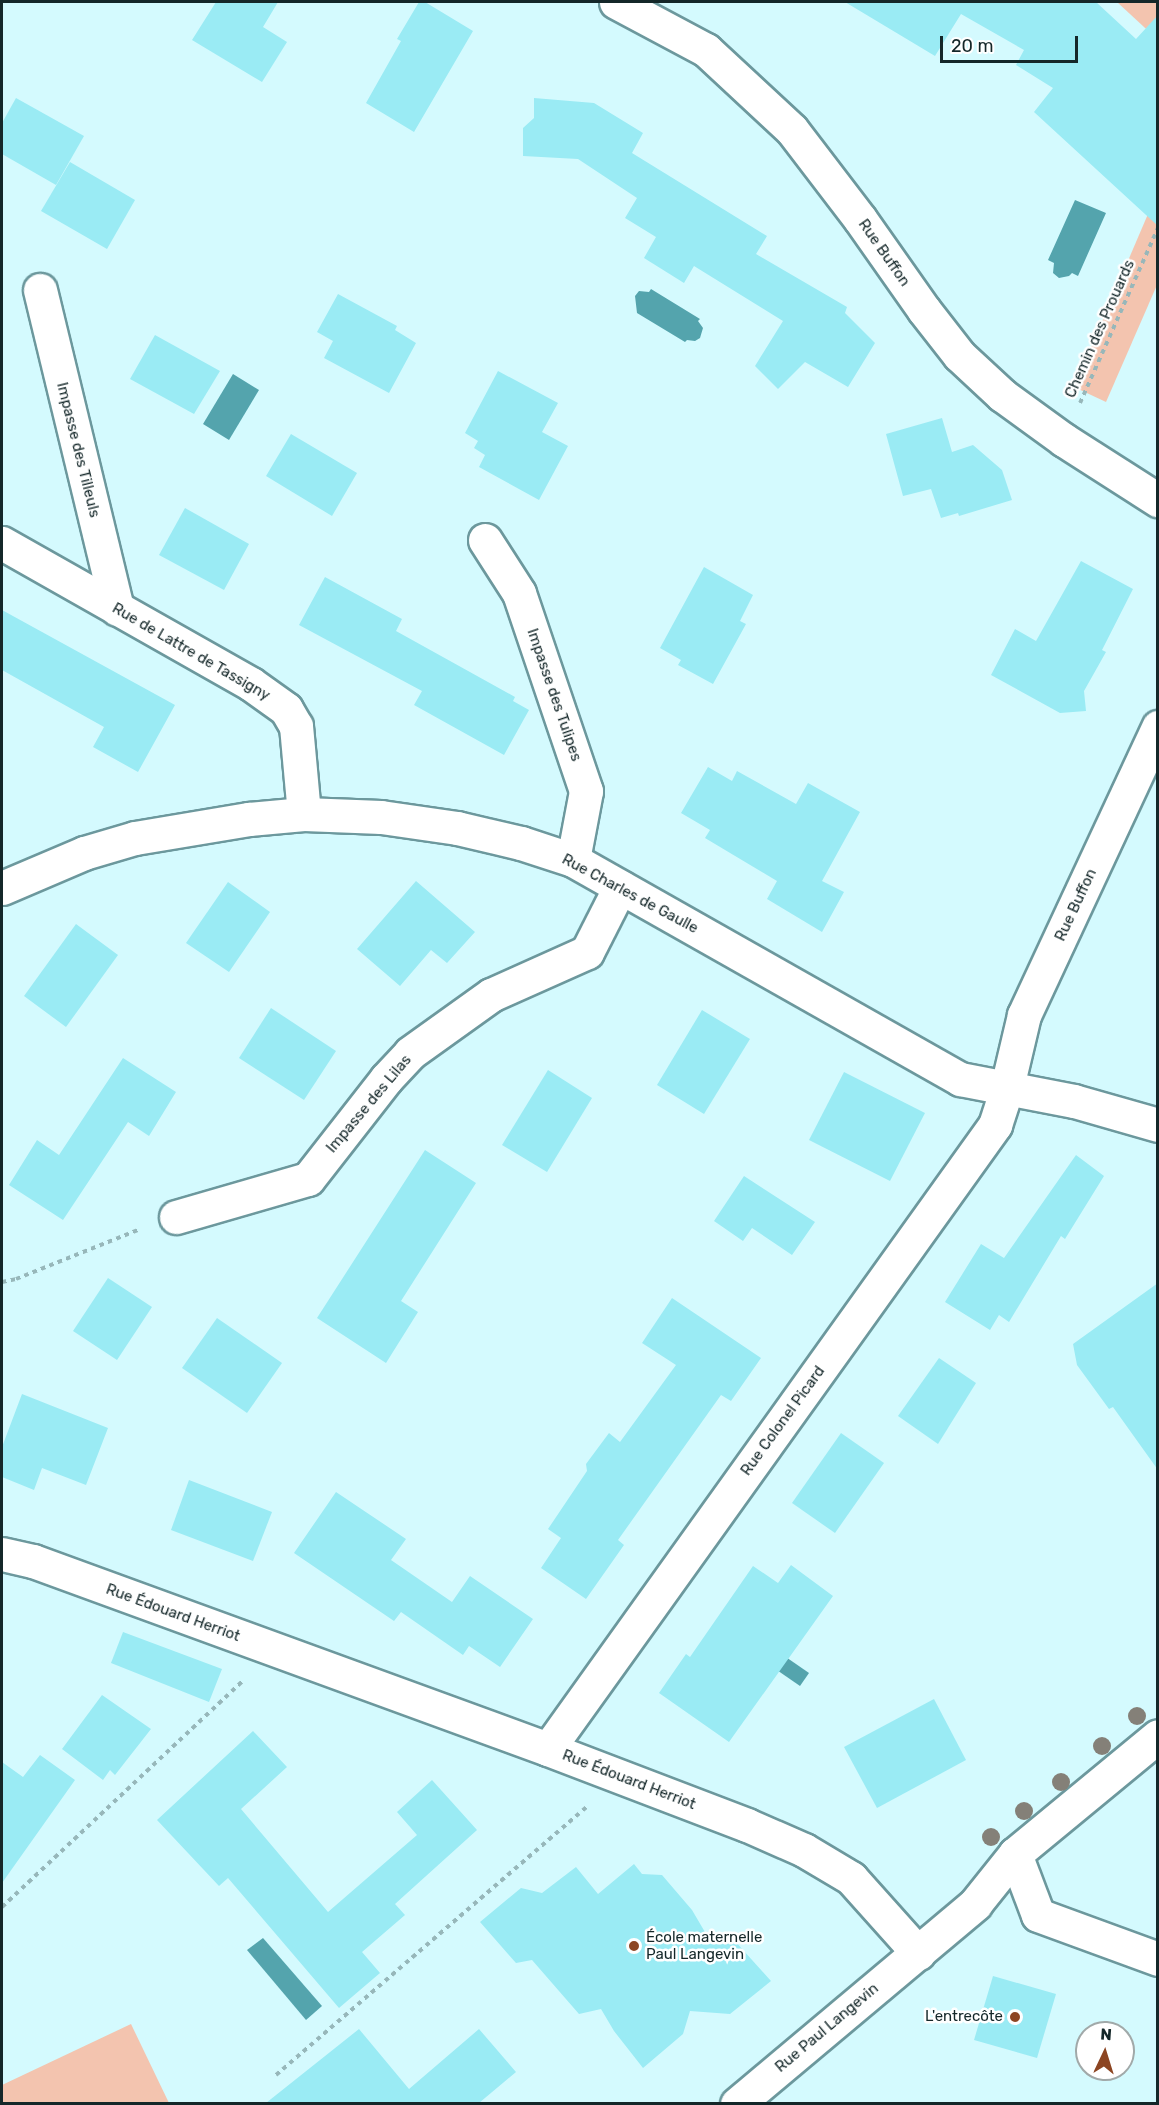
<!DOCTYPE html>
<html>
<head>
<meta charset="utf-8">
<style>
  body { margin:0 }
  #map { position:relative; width:1159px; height:2105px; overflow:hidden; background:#d4fafe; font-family:Rubik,sans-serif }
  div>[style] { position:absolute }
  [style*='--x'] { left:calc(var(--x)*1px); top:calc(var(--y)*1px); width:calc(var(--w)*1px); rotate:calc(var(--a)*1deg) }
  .green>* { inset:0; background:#f3c4af }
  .water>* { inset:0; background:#54a4ad }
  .building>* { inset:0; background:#9aebf4 }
  .path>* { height:4px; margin-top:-2px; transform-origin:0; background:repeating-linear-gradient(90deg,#97b7ba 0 4.5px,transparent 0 9px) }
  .roads { filter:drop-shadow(2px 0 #6c989d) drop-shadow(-2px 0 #6c989d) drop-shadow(0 2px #6c989d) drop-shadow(0 -2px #6c989d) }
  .minor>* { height:33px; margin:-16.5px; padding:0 16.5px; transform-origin:16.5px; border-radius:16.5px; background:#fff }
  .trees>* { width:18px; height:18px; margin:-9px; border-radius:50%; background:#848078 }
  .dots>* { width:16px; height:16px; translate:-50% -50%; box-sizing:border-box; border:3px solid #fff; border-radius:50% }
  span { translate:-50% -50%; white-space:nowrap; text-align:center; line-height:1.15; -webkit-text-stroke:5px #fff; paint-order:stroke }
  .street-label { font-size:15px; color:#142729 }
  .poi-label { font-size:15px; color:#142729 }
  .left { translate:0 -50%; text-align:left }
  .right { translate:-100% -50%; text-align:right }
  .frame { position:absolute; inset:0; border:3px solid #142729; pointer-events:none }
  .north { position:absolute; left:1075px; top:2021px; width:60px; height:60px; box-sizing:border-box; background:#fff; border:2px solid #a1a9a9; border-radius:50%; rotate:4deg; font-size:16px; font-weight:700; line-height:24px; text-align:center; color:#142729 }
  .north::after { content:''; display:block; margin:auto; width:21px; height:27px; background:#8c4522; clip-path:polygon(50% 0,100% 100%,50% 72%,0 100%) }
  .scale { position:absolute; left:940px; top:36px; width:138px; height:27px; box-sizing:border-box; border:3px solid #142729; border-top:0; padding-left:8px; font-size:18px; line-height:21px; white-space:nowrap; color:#142729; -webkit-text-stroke:4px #fff; paint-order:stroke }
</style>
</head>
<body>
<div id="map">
  <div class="green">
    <div style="clip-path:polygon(1117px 2px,1157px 2px,1157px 39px)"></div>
    <div style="clip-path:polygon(1157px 193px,1157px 285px,1106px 402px,1074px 387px)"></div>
    <div style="clip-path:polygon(131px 2024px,169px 2103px,2px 2103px,2px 2085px)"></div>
  </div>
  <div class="water">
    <div style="clip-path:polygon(1075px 200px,1106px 213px,1078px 276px,1072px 273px,1069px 276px,1059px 278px,1053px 273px,1054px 263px,1048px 260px)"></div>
    <div style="clip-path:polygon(651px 289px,700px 319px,698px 321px,703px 328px,700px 338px,695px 341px,687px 340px,685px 342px,637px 313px,635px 296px,639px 291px,649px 292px)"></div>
    <div style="clip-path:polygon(233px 374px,259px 390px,229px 440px,203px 424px)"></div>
    <div style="clip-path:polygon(747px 1630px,809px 1673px,800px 1686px,738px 1643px)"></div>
    <div style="clip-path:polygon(263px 1938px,322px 2006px,306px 2020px,247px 1950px)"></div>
  </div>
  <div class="building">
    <div style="clip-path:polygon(216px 2px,278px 2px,263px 27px,287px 42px,262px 82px,192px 40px)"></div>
    <div style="clip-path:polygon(419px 2px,425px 2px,473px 31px,414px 132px,366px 103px,401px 41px,397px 39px)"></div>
    <div style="clip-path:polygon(845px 2px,1096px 2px,1136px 39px,1158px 15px,1158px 226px,1034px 112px,1053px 88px,1016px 65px,1024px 50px,961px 14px,935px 56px)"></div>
    <div style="clip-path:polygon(16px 98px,84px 136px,56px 185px,2px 154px,2px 123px)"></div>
    <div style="clip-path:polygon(534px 98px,594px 103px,643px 133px,632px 153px,767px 236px,756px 254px,847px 307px,845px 313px,875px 343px,848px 387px,805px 362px,778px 389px,755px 366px,783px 321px,694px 266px,684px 283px,644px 258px,656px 237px,625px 218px,637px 198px,578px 159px,523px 156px,523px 128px,534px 118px)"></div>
    <div style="clip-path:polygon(70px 162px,135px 200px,107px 249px,41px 211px)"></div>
    <div style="clip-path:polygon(338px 294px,397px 326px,395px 330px,416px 343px,389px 393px,324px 358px,333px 341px,317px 332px)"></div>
    <div style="clip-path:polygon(155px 335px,220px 371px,194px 414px,130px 379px)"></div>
    <div style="clip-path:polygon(498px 371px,558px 403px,542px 432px,568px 446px,539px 500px,479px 467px,485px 455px,474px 448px,478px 441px,465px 433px)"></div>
    <div style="clip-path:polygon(942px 418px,952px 452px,973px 445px,1002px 470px,1012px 500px,959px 516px,958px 513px,941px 518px,931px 489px,903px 496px,886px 434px)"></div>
    <div style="clip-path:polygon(291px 434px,357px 473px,332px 516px,266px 476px)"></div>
    <div style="clip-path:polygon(185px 508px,249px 544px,224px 590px,159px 555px)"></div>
    <div style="clip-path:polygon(1081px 561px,1133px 589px,1102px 650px,1106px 652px,1084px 691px,1086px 711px,1060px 713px,991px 675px,1015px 629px,1036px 641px)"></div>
    <div style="clip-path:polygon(704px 567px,753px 595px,740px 621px,746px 624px,713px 684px,678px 665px,681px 660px,660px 648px)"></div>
    <div style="clip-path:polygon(325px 577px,402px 619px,396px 631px,515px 697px,513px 701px,529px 710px,504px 755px,414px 705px,422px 691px,299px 625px)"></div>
    <div style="clip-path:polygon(2px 610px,175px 705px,138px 772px,93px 747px,104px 727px,2px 670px)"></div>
    <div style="clip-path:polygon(708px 767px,732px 781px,737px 771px,796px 804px,808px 783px,860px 812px,822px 881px,844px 892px,822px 932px,767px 899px,777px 881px,705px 838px,710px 830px,681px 813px)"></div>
    <div style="clip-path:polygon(416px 881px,475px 932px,447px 963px,431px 950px,400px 986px,357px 949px)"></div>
    <div style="clip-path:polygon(228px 882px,270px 912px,229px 972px,186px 943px)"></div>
    <div style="clip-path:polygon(76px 924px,118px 955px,66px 1027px,24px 996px)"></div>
    <div style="clip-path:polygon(271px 1008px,336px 1051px,304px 1100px,239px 1058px)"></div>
    <div style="clip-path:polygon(702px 1010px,750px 1039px,704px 1114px,657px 1085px)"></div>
    <div style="clip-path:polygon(123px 1058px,176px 1092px,149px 1136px,128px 1122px,63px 1220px,9px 1185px,37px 1140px,59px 1155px)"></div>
    <div style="clip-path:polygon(548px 1070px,592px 1098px,547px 1172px,502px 1145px)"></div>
    <div style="clip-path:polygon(844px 1072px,925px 1113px,890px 1181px,809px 1140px)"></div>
    <div style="clip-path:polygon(425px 1150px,476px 1183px,401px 1301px,418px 1312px,386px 1363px,317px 1318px)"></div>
    <div style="clip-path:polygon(1076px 1155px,1104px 1176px,1065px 1239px,1061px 1236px,1009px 1322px,999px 1315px,990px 1330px,945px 1302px,981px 1244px,1004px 1258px)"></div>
    <div style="clip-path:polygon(744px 1176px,815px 1222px,792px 1255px,752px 1228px,743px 1241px,714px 1221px)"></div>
    <div style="clip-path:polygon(108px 1278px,152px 1307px,117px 1360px,73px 1331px)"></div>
    <div style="clip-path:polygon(1158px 1283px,1158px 1470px,1113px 1407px,1109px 1409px,1077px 1365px,1073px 1344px)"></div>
    <div style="clip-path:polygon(672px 1298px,761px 1358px,731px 1401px,721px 1395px,618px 1540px,624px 1545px,586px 1599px,541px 1568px,561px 1538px,548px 1529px,587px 1471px,586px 1464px,609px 1433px,620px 1442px,676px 1365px,642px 1343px)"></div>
    <div style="clip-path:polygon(217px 1318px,282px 1363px,247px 1413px,182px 1368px)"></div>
    <div style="clip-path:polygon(939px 1358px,976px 1383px,938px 1444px,898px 1416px)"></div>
    <div style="clip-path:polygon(22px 1394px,108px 1428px,86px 1485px,42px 1468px,34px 1490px,2px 1477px,2px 1447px)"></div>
    <div style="clip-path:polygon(841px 1433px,884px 1463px,835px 1533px,792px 1503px)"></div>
    <div style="clip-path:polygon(189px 1480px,272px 1512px,253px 1561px,171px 1530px)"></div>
    <div style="clip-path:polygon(336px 1492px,406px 1539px,391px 1560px,452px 1602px,470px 1576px,533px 1619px,500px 1667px,469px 1646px,463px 1655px,401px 1612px,394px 1621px,294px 1553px)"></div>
    <div style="clip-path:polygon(791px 1565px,833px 1596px,729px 1742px,659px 1693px,686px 1654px,690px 1657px,753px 1566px,778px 1583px)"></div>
    <div style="clip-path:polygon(123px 1632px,222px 1669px,209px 1702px,111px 1663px)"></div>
    <div style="clip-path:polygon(102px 1695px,151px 1729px,115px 1775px,110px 1770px,103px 1780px,62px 1749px)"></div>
    <div style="clip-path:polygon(934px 1699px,966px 1760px,877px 1808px,844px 1747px)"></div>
    <div style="clip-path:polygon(253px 1731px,287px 1767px,241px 1809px,328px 1912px,417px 1835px,397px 1812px,432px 1780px,477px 1830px,395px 1904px,405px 1915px,362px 1952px,380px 1973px,339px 2008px,228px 1878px,219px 1886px,157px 1820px)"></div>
    <div style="clip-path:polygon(40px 1755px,75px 1780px,2px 1883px,2px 1762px,23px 1777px)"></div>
    <div style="clip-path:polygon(634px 1864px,642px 1874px,662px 1875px,692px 1910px,712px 1944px,734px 1940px,771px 1981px,730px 2014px,690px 2011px,683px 2034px,643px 2068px,614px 2031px,601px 2009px,579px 2014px,532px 1960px,516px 1963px,480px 1922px,521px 1888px,542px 1893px,576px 1867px,598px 1894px)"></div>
    <div style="clip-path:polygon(993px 1976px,1056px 1994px,1037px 2058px,974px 2040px)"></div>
    <div style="clip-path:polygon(359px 2029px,409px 2089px,479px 2029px,516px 2072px,479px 2103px,266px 2103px)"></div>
  </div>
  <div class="path">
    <div style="--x:1080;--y:403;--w:192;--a:-66"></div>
    <div style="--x:2;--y:1282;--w:14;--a:-12"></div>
    <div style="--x:16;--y:1279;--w:131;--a:-21.9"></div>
    <div style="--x:2;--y:1907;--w:332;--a:-43.2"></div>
    <div style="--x:276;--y:2075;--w:411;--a:-40.8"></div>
  </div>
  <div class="roads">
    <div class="minor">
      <div style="--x:616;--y:2;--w:102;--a:28.1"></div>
      <div style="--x:706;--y:50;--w:117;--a:42.9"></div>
      <div style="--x:792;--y:130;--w:112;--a:52.6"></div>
      <div style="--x:860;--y:219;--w:111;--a:54.9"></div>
      <div style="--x:924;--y:310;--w:57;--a:52.1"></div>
      <div style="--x:959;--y:355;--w:59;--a:42.9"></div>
      <div style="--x:1002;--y:395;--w:77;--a:36"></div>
      <div style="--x:1064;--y:440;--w:112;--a:32.6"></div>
      <div style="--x:40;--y:290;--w:328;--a:76.4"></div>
      <div style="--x:485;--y:540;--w:63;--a:57.3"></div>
      <div style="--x:519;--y:593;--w:209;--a:71.3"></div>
      <div style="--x:586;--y:791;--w:70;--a:100.7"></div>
      <div style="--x:2;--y:543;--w:286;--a:29.5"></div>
      <div style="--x:251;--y:684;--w:43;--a:35.5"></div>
      <div style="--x:286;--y:709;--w:20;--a:60"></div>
      <div style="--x:296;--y:726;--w:88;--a:84.8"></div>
      <div style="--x:2;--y:888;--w:89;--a:-23.1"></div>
      <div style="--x:84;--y:853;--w:53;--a:-16.4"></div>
      <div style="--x:135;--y:838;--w:116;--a:-9.5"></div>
      <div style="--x:249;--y:819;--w:55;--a:-5.2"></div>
      <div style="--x:304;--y:814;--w:77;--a:2.2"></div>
      <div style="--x:381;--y:817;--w:77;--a:8.2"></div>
      <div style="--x:457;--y:828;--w:66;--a:13.2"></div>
      <div style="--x:521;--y:843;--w:55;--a:18.1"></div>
      <div style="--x:573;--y:860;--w:445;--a:29.5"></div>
      <div style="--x:960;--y:1079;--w:116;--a:10.9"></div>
      <div style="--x:1074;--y:1101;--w:87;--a:15.9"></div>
      <div style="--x:176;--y:1217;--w:137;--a:-16.1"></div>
      <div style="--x:308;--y:1179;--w:127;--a:-52"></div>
      <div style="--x:386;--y:1079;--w:35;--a:-47"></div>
      <div style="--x:410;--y:1053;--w:100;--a:-35.6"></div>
      <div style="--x:491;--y:995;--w:105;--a:-24.1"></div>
      <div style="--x:587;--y:952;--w:73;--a:-63.1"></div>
      <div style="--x:2;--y:1554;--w:32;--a:13"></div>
      <div style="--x:33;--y:1561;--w:548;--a:20.05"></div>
      <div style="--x:548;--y:1749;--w:213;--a:20.9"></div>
      <div style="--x:747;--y:1825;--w:62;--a:23.7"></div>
      <div style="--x:804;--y:1850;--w:55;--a:30.8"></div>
      <div style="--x:851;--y:1878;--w:101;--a:48.2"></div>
      <div style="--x:548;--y:1749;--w:768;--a:-54.38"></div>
      <div style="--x:995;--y:1125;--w:40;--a:-72"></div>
      <div style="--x:1007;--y:1087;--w:74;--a:-76.7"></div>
      <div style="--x:1024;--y:1015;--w:318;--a:-65"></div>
      <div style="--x:1015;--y:1854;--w:65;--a:69.3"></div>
      <div style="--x:1038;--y:1915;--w:128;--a:20.1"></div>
      <div style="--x:737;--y:2104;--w:311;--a:-40"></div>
      <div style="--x:975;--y:1904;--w:64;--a:-51.3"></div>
      <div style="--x:1015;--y:1854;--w:185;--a:-39.5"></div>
    </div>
  </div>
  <div class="trees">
    <div style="left:1137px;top:1716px"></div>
    <div style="left:1102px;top:1746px"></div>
    <div style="left:1061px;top:1782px"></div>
    <div style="left:1024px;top:1811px"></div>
    <div style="left:991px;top:1837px"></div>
  </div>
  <div class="dots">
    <div style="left:634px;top:1946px;background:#8c4522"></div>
    <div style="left:1015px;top:2017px;background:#8c4522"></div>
  </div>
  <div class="street-label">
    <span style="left:884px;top:253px;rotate:55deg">Rue Buffon</span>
    <span style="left:1100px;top:329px;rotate:-66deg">Chemin des Prouards</span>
    <span style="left:78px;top:450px;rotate:76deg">Impasse des Tilleuls</span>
    <span style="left:191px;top:652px;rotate:30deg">Rue de Lattre de Tassigny</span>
    <span style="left:554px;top:695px;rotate:71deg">Impasse des Tulipes</span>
    <span style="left:630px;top:894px;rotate:28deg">Rue Charles de Gaulle</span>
    <span style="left:1076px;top:905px;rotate:-65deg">Rue Buffon</span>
    <span style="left:369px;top:1104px;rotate:-50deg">Impasse des Lilas</span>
    <span style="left:783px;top:1421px;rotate:-54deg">Rue Colonel Picard</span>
    <span style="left:173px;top:1613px;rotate:20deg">Rue Édouard Herriot</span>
    <span style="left:629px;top:1780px;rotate:21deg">Rue Édouard Herriot</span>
    <span style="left:827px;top:2028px;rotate:-40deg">Rue Paul Langevin</span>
  </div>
  <div class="poi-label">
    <span class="left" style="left:646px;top:1946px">École maternelle<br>Paul Langevin</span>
    <span class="right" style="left:1003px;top:2017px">L'entrecôte</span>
  </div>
  <div class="frame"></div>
  <div class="north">N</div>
  <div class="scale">20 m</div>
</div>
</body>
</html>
